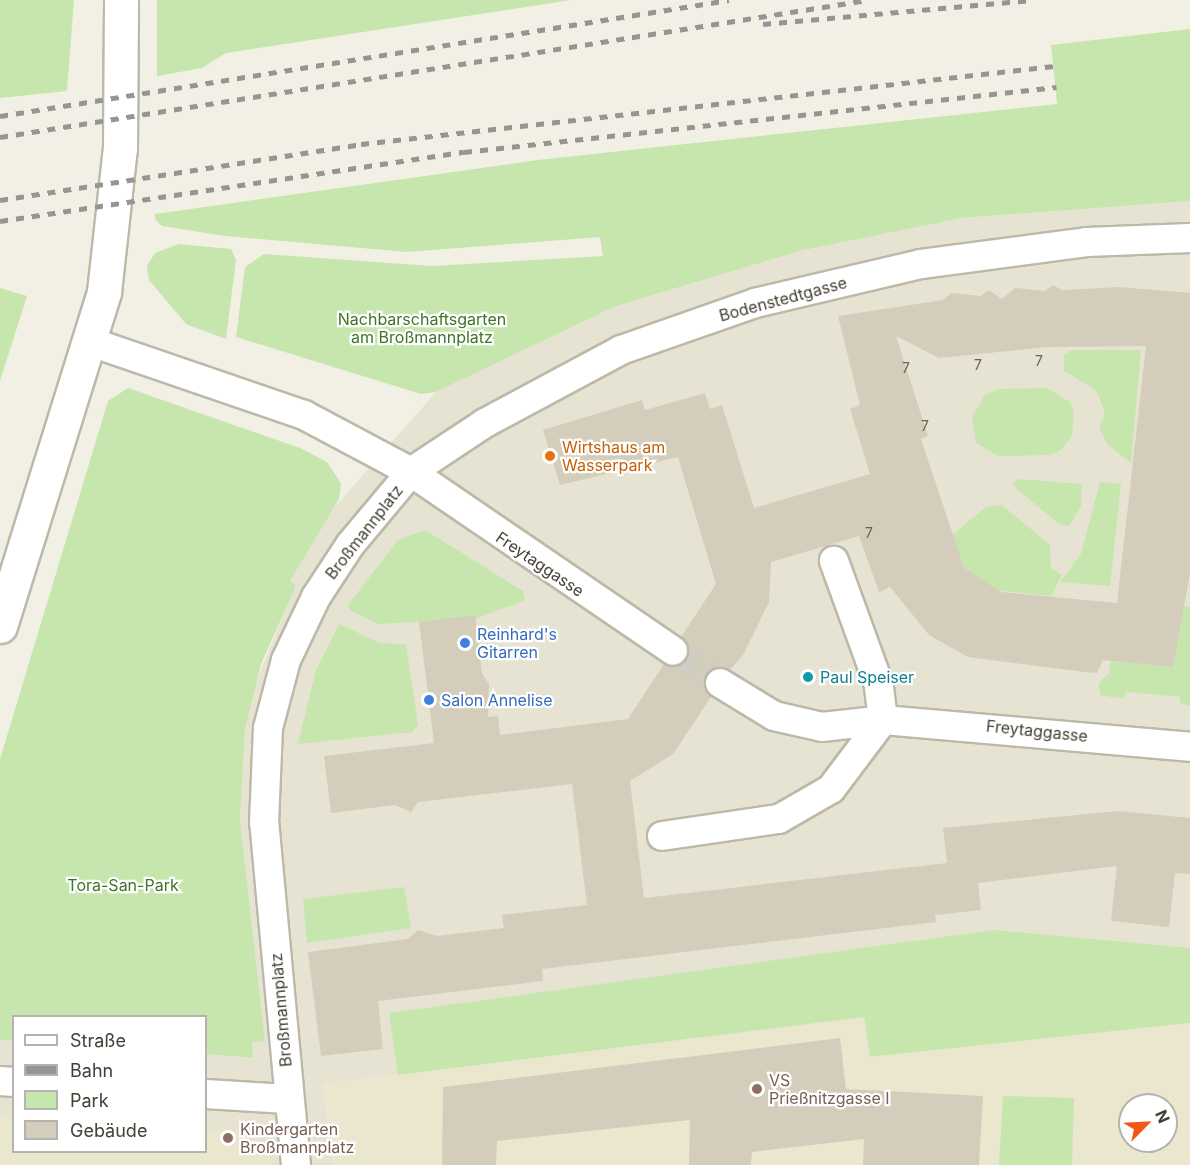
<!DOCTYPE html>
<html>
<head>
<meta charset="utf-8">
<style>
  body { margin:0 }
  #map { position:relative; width:1190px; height:1165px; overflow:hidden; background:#f2f0e5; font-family:Inter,sans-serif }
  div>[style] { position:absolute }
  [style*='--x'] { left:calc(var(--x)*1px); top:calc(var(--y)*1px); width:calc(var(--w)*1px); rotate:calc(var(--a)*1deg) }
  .residential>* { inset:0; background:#e6e3d3 }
  .education>* { inset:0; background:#ebe7cf }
  .green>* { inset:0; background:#c6e6ae }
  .building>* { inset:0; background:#d4cdbb }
  .minor-tunnel>* { height:28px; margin-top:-14px; transform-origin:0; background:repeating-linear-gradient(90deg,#cfcdc2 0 28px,transparent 0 42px) }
  .roads { filter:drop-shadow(2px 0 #bdb9a8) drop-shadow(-2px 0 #bdb9a8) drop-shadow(0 2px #bdb9a8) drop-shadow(0 -2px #bdb9a8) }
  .minor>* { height:28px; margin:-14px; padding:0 14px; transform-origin:14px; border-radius:14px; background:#fff }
  .tertiary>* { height:33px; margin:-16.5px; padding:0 16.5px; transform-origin:16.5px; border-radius:16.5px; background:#fff }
  .rail>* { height:4.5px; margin-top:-2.25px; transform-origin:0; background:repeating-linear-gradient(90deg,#959595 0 8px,transparent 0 16px) }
  .dots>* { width:16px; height:16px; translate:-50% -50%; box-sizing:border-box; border:3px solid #fff; border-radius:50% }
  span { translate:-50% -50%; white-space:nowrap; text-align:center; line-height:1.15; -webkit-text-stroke:4.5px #fff; paint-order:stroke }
  .number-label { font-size:14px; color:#696356 }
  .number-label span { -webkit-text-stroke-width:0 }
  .street-label { font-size:16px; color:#454035 }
  .park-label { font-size:16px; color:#3d7529 }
  .food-label { font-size:16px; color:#c56008 }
  .left { translate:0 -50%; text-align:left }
  .shop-label { font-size:16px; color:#366cbe }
  .culture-label { font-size:16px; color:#0d838f }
  .education-label { font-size:16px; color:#785e54 }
  .legend { position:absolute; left:12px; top:1015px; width:195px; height:138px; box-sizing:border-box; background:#fff; border:2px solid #b5b3ae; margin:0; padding:8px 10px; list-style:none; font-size:18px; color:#454035 }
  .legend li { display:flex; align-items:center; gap:12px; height:30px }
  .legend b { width:30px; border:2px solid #b5b3ae }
  .north { position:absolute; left:1118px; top:1093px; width:60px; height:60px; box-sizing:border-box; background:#fff; border:2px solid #b5b3ae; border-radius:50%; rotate:66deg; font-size:16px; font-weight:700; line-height:24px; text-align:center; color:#454035 }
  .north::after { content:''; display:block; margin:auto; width:21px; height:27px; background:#f65518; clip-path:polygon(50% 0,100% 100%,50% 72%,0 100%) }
</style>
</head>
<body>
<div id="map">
  <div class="residential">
    <div style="clip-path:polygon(1190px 201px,1190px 1023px,864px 1017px,323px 1084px,333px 1165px,0 1165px,0 1040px,13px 1041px,14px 1152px,206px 1152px,206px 1054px,252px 1058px,252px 1043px,265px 1041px,240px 820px,245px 729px,254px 687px,295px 587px,290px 581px,319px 525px,436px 392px,616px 306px,800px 251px,962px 218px)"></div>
  </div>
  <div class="education">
    <div style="clip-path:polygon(evenodd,864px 1017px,871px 1057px,1190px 1023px,1190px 1165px,333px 1165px,323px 1084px,864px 1017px,1130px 1105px,1166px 1105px,1166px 1141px,1130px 1141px,1130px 1105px)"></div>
    <div style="clip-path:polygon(0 1115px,13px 1116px,14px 1152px,206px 1152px,206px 1130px,235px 1132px,264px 1144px,273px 1165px,0 1165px)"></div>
  </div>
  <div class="green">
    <div style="clip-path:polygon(0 0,74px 0,67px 91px,0 98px)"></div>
    <div style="clip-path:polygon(157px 0,572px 0,226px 53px,202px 68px,157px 76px)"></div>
    <div style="clip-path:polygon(1190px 29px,1190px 201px,962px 218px,800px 251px,616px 306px,436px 392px,421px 394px,236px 337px,245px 267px,264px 254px,432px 266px,603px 256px,600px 237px,407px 252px,225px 236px,162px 226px,155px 219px,155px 214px,538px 160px,1057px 104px,1051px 45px)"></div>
    <div style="clip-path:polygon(179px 244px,231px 249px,236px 260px,226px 339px,186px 324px,149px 280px,147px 266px,155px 253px)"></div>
    <div style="clip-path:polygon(0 288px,27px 296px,0 381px)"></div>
    <div style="clip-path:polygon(1072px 350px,1141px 350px,1131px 463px,1107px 444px,1099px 427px,1105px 414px,1097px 391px,1064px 371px,1064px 355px)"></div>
    <div style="clip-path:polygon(128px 388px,300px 448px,327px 462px,341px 483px,339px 499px,290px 581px,296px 586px,261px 664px,245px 729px,240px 820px,265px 1041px,252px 1043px,253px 1058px,206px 1054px,206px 1016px,14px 1016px,13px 1041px,0 1040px,0 759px,108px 401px)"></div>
    <div style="clip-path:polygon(1047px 388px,1070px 402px,1074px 411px,1072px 436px,1061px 450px,1050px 455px,998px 456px,976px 443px,972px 416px,985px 395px,998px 389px)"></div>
    <div style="clip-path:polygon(1019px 479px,1082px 484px,1081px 507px,1069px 526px,1060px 525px,1017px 489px,1013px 484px)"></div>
    <div style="clip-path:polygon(1100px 482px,1121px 484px,1110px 586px,1060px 582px,1081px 554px)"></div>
    <div style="clip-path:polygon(1002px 505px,1050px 545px,1051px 568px,1062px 575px,1051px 596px,994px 590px,964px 568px,951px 536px,986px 507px)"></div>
    <div style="clip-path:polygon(425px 530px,523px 591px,525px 600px,475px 619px,378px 624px,350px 610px,348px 605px,398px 540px)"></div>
    <div style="clip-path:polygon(1180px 606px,1190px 607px,1190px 706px,1180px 704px,1180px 697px,1127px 692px,1122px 699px,1100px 695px,1099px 683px,1109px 673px,1111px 661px,1173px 667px)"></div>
    <div style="clip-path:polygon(339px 624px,380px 643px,406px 644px,418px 725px,412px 732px,298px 744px,316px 670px)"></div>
    <div style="clip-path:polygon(404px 887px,411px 928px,307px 943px,303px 899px)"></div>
    <div style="clip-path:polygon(994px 930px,1190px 948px,1190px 1023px,870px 1057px,864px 1017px,398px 1075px,389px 1013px)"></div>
    <div style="clip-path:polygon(1003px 1096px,1074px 1098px,1072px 1165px,999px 1165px)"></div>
  </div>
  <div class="building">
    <div style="clip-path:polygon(evenodd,1053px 285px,1062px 290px,1119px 287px,1190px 293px,1190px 573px,1173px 667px,1103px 660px,1097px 673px,1085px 672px,968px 657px,929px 635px,890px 587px,879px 592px,859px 536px,771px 562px,769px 602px,743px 655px,730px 670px,720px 667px,706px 674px,704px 683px,711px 697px,673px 754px,630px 781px,644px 898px,947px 863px,943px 828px,1118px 811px,1190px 818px,1190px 874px,1175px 873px,1169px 927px,1111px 921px,1117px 866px,978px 883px,981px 910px,935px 915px,936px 922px,542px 969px,543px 981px,378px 1001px,383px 1049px,321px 1056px,308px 952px,408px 939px,418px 930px,437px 936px,504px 928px,502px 915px,587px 905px,572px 784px,418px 802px,411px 812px,395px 805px,331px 813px,324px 756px,434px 743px,419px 622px,475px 615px,482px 674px,489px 684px,488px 717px,498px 716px,500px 735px,628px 719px,664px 664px,680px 666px,687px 660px,688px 644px,681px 637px,716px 584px,678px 457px,560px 485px,543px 430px,642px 400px,645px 410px,705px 393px,710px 409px,722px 405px,754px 508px,870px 474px,850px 409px,860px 405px,838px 316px,943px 300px,951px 293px,981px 296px,989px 290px,1002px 299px,1015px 288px,1045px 291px,1053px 285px,896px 336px,939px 358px,1048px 347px,1146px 346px,1117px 603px,1001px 592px,964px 568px,921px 439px,928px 436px,896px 336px)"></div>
    <div style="clip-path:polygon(840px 1038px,846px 1089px,983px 1096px,979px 1165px,863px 1165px,864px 1139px,752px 1152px,751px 1165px,689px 1165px,690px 1120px,497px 1141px,496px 1165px,442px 1165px,443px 1087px)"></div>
  </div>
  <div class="minor-tunnel">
    <div style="--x:673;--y:651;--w:57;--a:34.2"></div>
  </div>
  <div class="roads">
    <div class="minor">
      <div style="--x:91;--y:342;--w:225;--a:18.9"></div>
      <div style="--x:304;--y:415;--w:121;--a:28"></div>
      <div style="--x:411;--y:472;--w:317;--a:34.3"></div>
      <div style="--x:720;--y:683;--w:63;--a:31.4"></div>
      <div style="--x:774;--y:716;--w:49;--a:12.9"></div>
      <div style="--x:822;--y:727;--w:61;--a:-6.5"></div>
      <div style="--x:883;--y:720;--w:308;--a:5"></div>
      <div style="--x:662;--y:836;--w:118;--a:-8.3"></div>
      <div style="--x:779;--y:819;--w:60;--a:-30"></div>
      <div style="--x:831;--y:789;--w:86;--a:-53"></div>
      <div style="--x:883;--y:720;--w:38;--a:-97"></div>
      <div style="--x:878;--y:682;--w:129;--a:-110"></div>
      <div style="--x:0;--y:1081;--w:14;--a:4"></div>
      <div style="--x:206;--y:1094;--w:81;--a:3.5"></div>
      <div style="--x:296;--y:1165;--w:343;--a:-95.3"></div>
      <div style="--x:264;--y:823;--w:95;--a:-87.6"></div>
      <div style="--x:268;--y:728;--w:70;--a:-75.2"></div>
      <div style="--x:286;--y:660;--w:70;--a:-64.5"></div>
      <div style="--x:316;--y:597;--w:62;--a:-56.8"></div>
      <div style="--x:350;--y:545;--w:95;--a:-50.1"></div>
      <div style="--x:411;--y:472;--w:89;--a:-33.5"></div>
      <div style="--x:485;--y:423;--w:154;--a:-28.2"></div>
      <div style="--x:621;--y:350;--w:142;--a:-19.3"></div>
      <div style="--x:755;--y:303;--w:171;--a:-13.2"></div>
      <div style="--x:921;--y:264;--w:167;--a:-7.5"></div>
      <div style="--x:1087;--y:242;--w:103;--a:-2.2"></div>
    </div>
    <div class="tertiary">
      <div style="--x:0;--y:626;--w:350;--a:-72.7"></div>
      <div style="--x:104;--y:292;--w:145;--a:-83.7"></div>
      <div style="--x:120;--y:148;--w:148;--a:-89.6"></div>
    </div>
  </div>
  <div class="rail">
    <div style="--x:763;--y:24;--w:268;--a:-5.1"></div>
    <div style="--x:0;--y:116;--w:738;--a:-9.04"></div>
    <div style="--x:0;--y:137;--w:878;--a:-8.98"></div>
    <div style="--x:0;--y:200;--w:365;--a:-8.8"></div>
    <div style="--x:361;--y:144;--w:697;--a:-6.42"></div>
    <div style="--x:0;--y:221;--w:469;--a:-8.5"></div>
    <div style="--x:464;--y:152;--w:596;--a:-6.27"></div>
  </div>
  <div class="dots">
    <div style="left:550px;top:456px;background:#e8710a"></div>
    <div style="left:465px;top:643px;background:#3f7fe0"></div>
    <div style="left:808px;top:677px;background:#0f9aa8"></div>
    <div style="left:429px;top:700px;background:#3f7fe0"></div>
    <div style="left:757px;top:1089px;background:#8d6e63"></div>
    <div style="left:228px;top:1138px;background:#8d6e63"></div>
  </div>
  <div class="number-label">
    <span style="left:1039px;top:361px">7</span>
    <span style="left:978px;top:365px">7</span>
    <span style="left:906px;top:368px">7</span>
    <span style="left:925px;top:426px">7</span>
    <span style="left:869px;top:533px">7</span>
  </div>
  <div class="street-label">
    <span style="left:783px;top:299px;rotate:-15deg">Bodenstedtgasse</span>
    <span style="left:364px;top:532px;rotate:-52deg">Broßmannplatz</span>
    <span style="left:540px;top:564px;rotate:34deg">Freytaggasse</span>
    <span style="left:1037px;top:731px;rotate:6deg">Freytaggasse</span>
    <span style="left:281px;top:1010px;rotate:-95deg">Broßmannplatz</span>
  </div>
  <div class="park-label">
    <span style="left:422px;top:328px">Nachbarschaftsgarten<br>am Broßmannplatz</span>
    <span style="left:123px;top:885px">Tora-San-Park</span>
  </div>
  <div class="food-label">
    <span class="left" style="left:562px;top:456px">Wirtshaus am<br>Wasserpark</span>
  </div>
  <div class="shop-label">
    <span class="left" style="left:477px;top:643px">Reinhard's<br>Gitarren</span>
    <span class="left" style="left:441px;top:700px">Salon Annelise</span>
  </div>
  <div class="culture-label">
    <span class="left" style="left:820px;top:677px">Paul Speiser</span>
  </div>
  <div class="education-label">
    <span class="left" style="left:769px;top:1089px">VS<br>Prießnitzgasse I</span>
    <span class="left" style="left:240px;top:1138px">Kindergarten<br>Broßmannplatz</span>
  </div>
  <ul class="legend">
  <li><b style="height:8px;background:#fff"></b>Straße</li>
  <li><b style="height:8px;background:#959595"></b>Bahn</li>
  <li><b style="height:16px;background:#c6e6ae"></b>Park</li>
  <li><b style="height:16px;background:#d4cdbb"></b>Gebäude</li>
  </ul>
  <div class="north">N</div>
</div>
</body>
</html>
